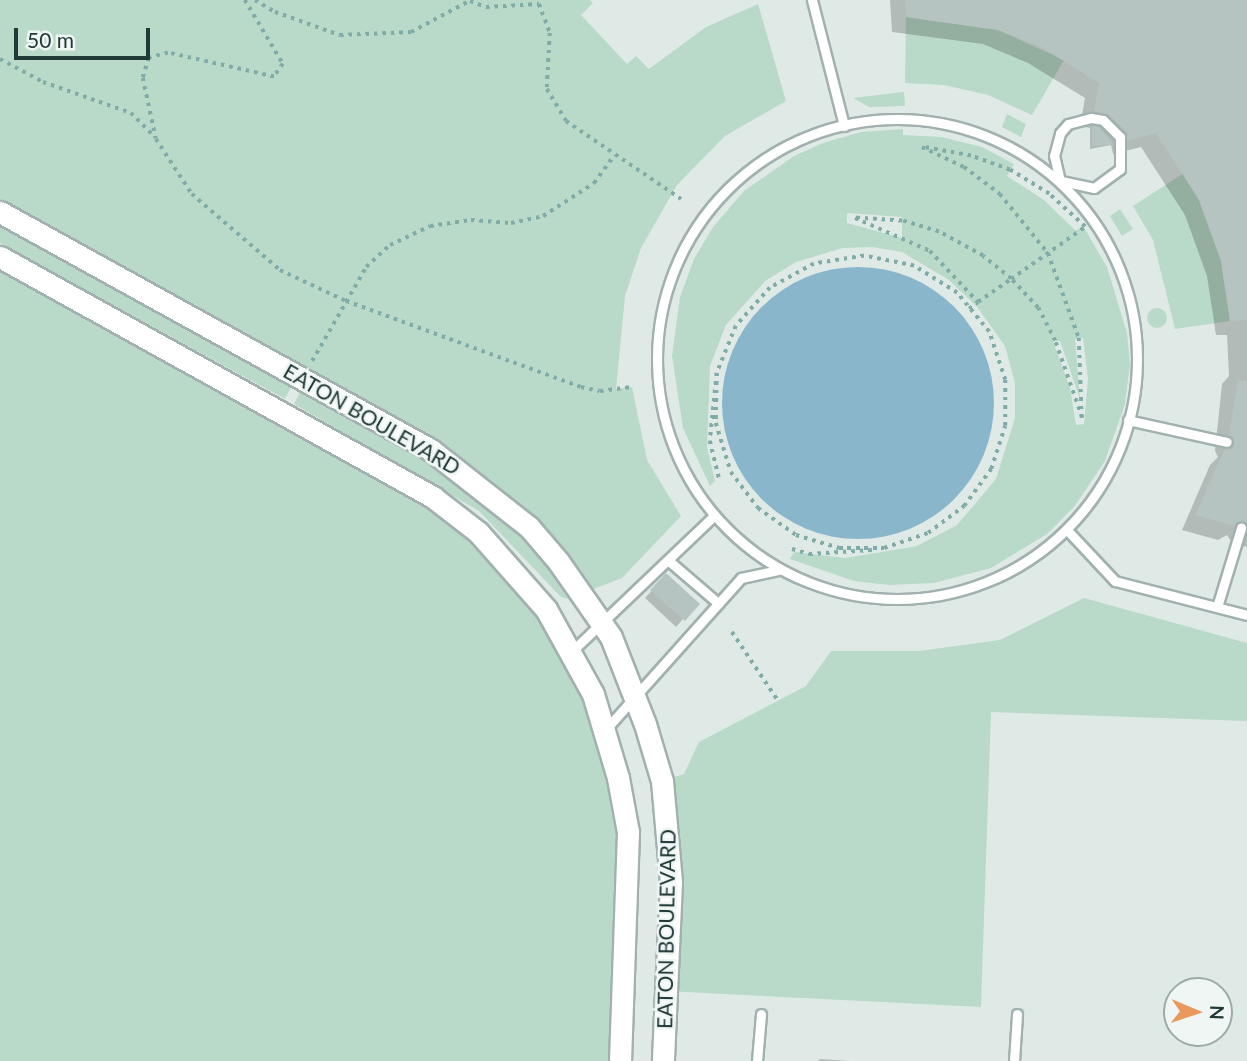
<!DOCTYPE html>
<html>
<head>
<meta charset="utf-8">
<style>
  body { margin:0 }
  #map { position:relative; width:1247px; height:1061px; overflow:hidden; background:#dfeae7; font-family:Lato,sans-serif }
  div>[style] { position:absolute }
  [style*='--x'] { left:calc(var(--x)*1px); top:calc(var(--y)*1px); width:calc(var(--w)*1px); rotate:calc(var(--a)*1deg) }
  .green>* { inset:0; background:#b9dac8 }
  .round { border-radius:50% }
  .water>* { inset:0; background:#8ab6cc }
  .shadow>* { inset:0; background:#0003 }
  .building>* { inset:0; background:#b5c4c0 }
  .path>* { height:3.5px; margin-top:-1.75px; transform-origin:0; background:repeating-linear-gradient(90deg,#81aba6 0 3.5px,transparent 0 8.5px) }
  .roads { filter:drop-shadow(2px 0 #a2b1af) drop-shadow(-2px 0 #a2b1af) drop-shadow(0 2px #a2b1af) drop-shadow(0 -2px #a2b1af) }
  .lane>* { height:9px; margin:-4.5px; padding:0 4.5px; transform-origin:4.5px; border-radius:4.5px; background:#fff }
  .lane>.ring { margin:-4.5px; padding:0; box-sizing:content-box; background:none; border:9px solid #fff; border-radius:50% }
  .secondary>* { height:21px; margin:-10.5px; padding:0 10.5px; transform-origin:10.5px; border-radius:10.5px; background:#fff }
  span { translate:-50% -50%; white-space:nowrap; text-align:center; line-height:1.15; -webkit-text-stroke:5px #eff6f4; paint-order:stroke }
  .street-label { font-size:21px; color:#213937 }
  .north { position:absolute; left:1163px; top:977px; width:70px; height:70px; box-sizing:border-box; background:#eff6f4; border:2px solid #9daaa8; border-radius:50%; rotate:92deg; font-size:19px; font-weight:700; line-height:28px; text-align:center; color:#213937 }
  .north::after { content:''; display:block; margin:auto; width:24px; height:32px; background:#ea995d; clip-path:polygon(50% 0,100% 100%,50% 72%,0 100%) }
  .scale { position:absolute; left:14px; top:28px; width:136px; height:32px; box-sizing:border-box; border:4px solid #213937; border-top:0; padding-left:9px; font-size:21px; line-height:24px; white-space:nowrap; color:#213937; -webkit-text-stroke:5px #eff6f4; paint-order:stroke }
</style>
</head>
<body>
<div id="map">
  <div class="green">
    <div style="clip-path:polygon(0 0,590px 0,593px 3px,581px 15px,627px 64px,636px 56px,649px 69px,706px 27px,758px 4px,786px 101px,725px 136px,677px 185px,641px 248px,625px 296px,616px 389px,632px 387px,647px 460px,681px 516px,622px 578px,581px 594px,496px 499px,0 212px)"></div>
    <div style="clip-path:polygon(906px 17px,998px 30px,1064px 60px,1032px 115px,988px 95px,944px 85px,905px 83px)"></div>
    <div style="clip-path:polygon(904px 92px,905px 106px,869px 107px,853px 98px)"></div>
    <div style="clip-path:polygon(1007px 114px,1026px 124px,1021px 137px,1002px 127px)"></div>
    <div style="clip-path:polygon(evenodd,903px 129px,903px 135px,941px 137px,982px 147px,1014px 164px,1007px 176px,1044px 200px,1076px 231px,1083px 226px,1107px 267px,1127px 333px,1130px 364px,1125px 404px,1105px 461px,1074px 507px,1047px 534px,991px 568px,934px 583px,889px 585px,854px 581px,790px 559px,794px 552px,845px 558px,917px 546px,957px 525px,996px 479px,1015px 418px,1015px 383px,1005px 346px,977px 307px,949px 280px,902px 252px,873px 247px,843px 248px,796px 262px,765px 281px,726px 325px,710px 366px,707px 447px,715px 481px,710px 486px,683px 428px,672px 356px,680px 297px,694px 259px,713px 227px,744px 191px,794px 156px,823px 143px,861px 132px,903px 129px,847px 213px,902px 217px,902px 238px,847px 223px,847px 213px,903px 129px,1083px 338px,1088px 379px,1084px 424px,1076px 425px,1070px 388px,1053px 341px,1060px 341px,1080px 399px,1075px 339px,1083px 338px)"></div>
    <div style="clip-path:polygon(1184px 173px,1199px 200px,1221px 261px,1230px 321px,1175px 329px,1153px 240px,1133px 206px)"></div>
    <div style="clip-path:polygon(1120px 209px,1133px 229px,1122px 236px,1110px 216px)"></div>
    <div style="clip-path:polygon(0 224px,292px 385px,285px 399px,0 243px)"></div>
    <div style="clip-path:polygon(0 257px,434px 498px,546px 609px,618px 778px,620px 1061px,0 1061px)"></div>
    <div class="round" style="left:1147px;top:308px;width:20px;height:20px"></div>
    <div style="clip-path:polygon(301px 390px,443px 471px,503px 516px,530px 542px,568px 599px,561px 597px,479px 511px,294px 404px)"></div>
    <div style="clip-path:polygon(1084px 598px,1247px 643px,1247px 721px,991px 712px,981px 1007px,666px 991px,662px 781px,684px 774px,699px 742px,806px 686px,831px 651px,919px 651px,1000px 640px)"></div>
  </div>
  <div class="water">
    <div class="round" style="left:722px;top:267px;width:272px;height:272px"></div>
  </div>
  <div class="shadow">
    <div style="clip-path:polygon(890px 0,1247px 0,1247px 547px,1233px 544px,1227px 535px,1218px 540px,1182px 530px,1210px 465px,1218px 457px,1215px 451px,1222px 384px,1229px 376px,1227px 335px,1216px 335px,1207px 276px,1185px 215px,1141px 147px,1113px 154px,1111px 145px,1090px 149px,1090px 128px,1080px 126px,1085px 98px,1028px 63px,983px 44px,892px 32px)"></div>
    <div style="clip-path:polygon(666px 575px,683px 619px,676px 627px,645px 598px)"></div>
    <div style="clip-path:polygon(820px 1059px,850px 1061px,818px 1061px)"></div>
  </div>
  <div class="building">
    <div style="clip-path:polygon(905px 0,1247px 0,1247px 320px,1230px 321px,1221px 261px,1199px 200px,1156px 133px,1127px 141px,1125px 132px,1108px 115px,1094px 111px,1099px 83px,1043px 48px,998px 30px,906px 17px)"></div>
    <div style="clip-path:polygon(1092px 125px,1100px 127px,1113px 145px,1092px 146px)"></div>
    <div style="clip-path:polygon(1238px 380px,1247px 381px,1247px 525px,1240px 521px,1234px 526px,1195px 515px,1225px 449px,1234px 444px,1229px 435px)"></div>
    <div style="clip-path:polygon(666px 573px,700px 604px,685px 621px,650px 590px)"></div>
  </div>
  <div class="path">
    <div style="--x:245;--y:0;--w:74;--a:59.3"></div>
    <div style="--x:283;--y:64;--w:16;--a:125"></div>
    <div style="--x:274;--y:77;--w:109;--a:-167.2"></div>
    <div style="--x:168;--y:53;--w:20;--a:165"></div>
    <div style="--x:149;--y:58;--w:21;--a:107"></div>
    <div style="--x:143;--y:78;--w:62;--a:78"></div>
    <div style="--x:156;--y:139;--w:66;--a:56.8"></div>
    <div style="--x:192;--y:194;--w:116;--a:40.8"></div>
    <div style="--x:280;--y:270;--w:73;--a:25.2"></div>
    <div style="--x:346;--y:301;--w:250;--a:20.1"></div>
    <div style="--x:581;--y:387;--w:19;--a:12"></div>
    <div style="--x:600;--y:391;--w:32;--a:-7"></div>
    <div style="--x:255;--y:0;--w:23;--a:31"></div>
    <div style="--x:275;--y:12;--w:69;--a:19.5"></div>
    <div style="--x:340;--y:35;--w:71;--a:-2.4"></div>
    <div style="--x:411;--y:32;--w:66;--a:-28.1"></div>
    <div style="--x:470;--y:1;--w:17;--a:21"></div>
    <div style="--x:486;--y:7;--w:53;--a:-3.2"></div>
    <div style="--x:539;--y:4;--w:31;--a:69"></div>
    <div style="--x:550;--y:33;--w:56;--a:93.1"></div>
    <div style="--x:547;--y:89;--w:37;--a:59"></div>
    <div style="--x:566;--y:121;--w:139;--a:34.1"></div>
    <div style="--x:0;--y:59;--w:49;--a:28.1"></div>
    <div style="--x:43;--y:82;--w:93;--a:19.4"></div>
    <div style="--x:131;--y:113;--w:34;--a:45"></div>
    <div style="--x:969;--y:309;--w:11;--a:-38"></div>
    <div style="--x:978;--y:302;--w:40;--a:-34.9"></div>
    <div style="--x:1011;--y:279;--w:90;--a:-35.1"></div>
    <div style="--x:1085;--y:227;--w:49;--a:-137.5"></div>
    <div style="--x:1049;--y:194;--w:46;--a:-148.4"></div>
    <div style="--x:1010;--y:170;--w:41;--a:-160.3"></div>
    <div style="--x:971;--y:156;--w:50;--a:-169.6"></div>
    <div style="--x:922;--y:147;--w:47;--a:25.5"></div>
    <div style="--x:964;--y:167;--w:45;--a:36.9"></div>
    <div style="--x:1000;--y:194;--w:76;--a:50.9"></div>
    <div style="--x:1048;--y:253;--w:90;--a:70"></div>
    <div style="--x:1079;--y:338;--w:80;--a:87.9"></div>
    <div style="--x:1082;--y:418;--w:82;--a:-109.3"></div>
    <div style="--x:1055;--y:341;--w:37;--a:-117"></div>
    <div style="--x:1038;--y:308;--w:40;--a:-133"></div>
    <div style="--x:1011;--y:279;--w:36;--a:-141"></div>
    <div style="--x:983;--y:256;--w:50;--a:-151.4"></div>
    <div style="--x:939;--y:232;--w:39;--a:-163"></div>
    <div style="--x:902;--y:221;--w:47;--a:-176.3"></div>
    <div style="--x:855;--y:218;--w:82;--a:23.7"></div>
    <div style="--x:930;--y:251;--w:70;--a:46.7"></div>
    <div style="--x:312;--y:361;--w:108;--a:-60.1"></div>
    <div style="--x:366;--y:267;--w:33;--a:-43"></div>
    <div style="--x:390;--y:245;--w:44;--a:-25.4"></div>
    <div style="--x:430;--y:226;--w:41;--a:-8.3"></div>
    <div style="--x:471;--y:220;--w:40;--a:4.3"></div>
    <div style="--x:511;--y:223;--w:33;--a:-12"></div>
    <div style="--x:543;--y:216;--w:61;--a:-32.9"></div>
    <div style="--x:594;--y:183;--w:32;--a:-54"></div>
    <div style="--x:717;--y:373;--w:50;--a:91.1"></div>
    <div style="--x:716;--y:423;--w:51;--a:73"></div>
    <div style="--x:731;--y:472;--w:45;--a:53.1"></div>
    <div style="--x:758;--y:508;--w:47;--a:35.4"></div>
    <div style="--x:796;--y:535;--w:45;--a:16.8"></div>
    <div style="--x:839;--y:548;--w:45;--a:0"></div>
    <div style="--x:884;--y:548;--w:46;--a:-18.8"></div>
    <div style="--x:928;--y:533;--w:45;--a:-36.9"></div>
    <div style="--x:964;--y:506;--w:46;--a:-53.9"></div>
    <div style="--x:991;--y:469;--w:45;--a:-72"></div>
    <div style="--x:1005;--y:426;--w:46;--a:-90"></div>
    <div style="--x:1005;--y:380;--w:51;--a:-108.4"></div>
    <div style="--x:989;--y:332;--w:50;--a:-129.4"></div>
    <div style="--x:957;--y:293;--w:51;--a:-147.9"></div>
    <div style="--x:914;--y:266;--w:51;--a:-168.7"></div>
    <div style="--x:864;--y:256;--w:51;--a:170.9"></div>
    <div style="--x:814;--y:264;--w:50;--a:151.4"></div>
    <div style="--x:770;--y:288;--w:51;--a:131.8"></div>
    <div style="--x:736;--y:326;--w:51;--a:112"></div>
    <div style="--x:717;--y:373;--w:68;--a:95.9"></div>
    <div style="--x:710;--y:441;--w:42;--a:76.3"></div>
    <div style="--x:792;--y:549;--w:18;--a:16"></div>
    <div style="--x:809;--y:554;--w:63;--a:-3.6"></div>
    <div style="--x:732;--y:632;--w:81;--a:56.1"></div>
  </div>
  <div class="roads">
    <div class="lane">
      <div style="--x:812;--y:0;--w:130;--a:75.7"></div>
      <div style="--x:1091;--y:118;--w:12;--a:9"></div>
      <div style="--x:1103;--y:120;--w:24;--a:45"></div>
      <div style="--x:1120;--y:137;--w:32;--a:90"></div>
      <div style="--x:1120;--y:169;--w:32;--a:144"></div>
      <div style="--x:1094;--y:188;--w:35;--a:-168"></div>
      <div style="--x:1060;--y:181;--w:26;--a:-103"></div>
      <div style="--x:1054;--y:156;--w:24;--a:-75"></div>
      <div style="--x:1060;--y:133;--w:12;--a:-48"></div>
      <div style="--x:1068;--y:124;--w:24;--a:-15"></div>
      <div class="ring" style="left:657px;top:119px;width:471px;height:471px"></div>
      <div style="--x:1128;--y:420;--w:101;--a:12.5"></div>
      <div style="--x:1068;--y:531;--w:69;--a:46.8"></div>
      <div style="--x:1115;--y:581;--w:136;--a:14.4"></div>
      <div style="--x:669;--y:561;--w:65;--a:40.6"></div>
      <div style="--x:1217;--y:607;--w:83;--a:-73.1"></div>
      <div style="--x:572;--y:651;--w:196;--a:-43.6"></div>
      <div style="--x:606;--y:729;--w:203;--a:-48.2"></div>
      <div style="--x:741;--y:578;--w:40;--a:-12"></div>
      <div style="--x:757;--y:1061;--w:47;--a:-85.1"></div>
      <div style="--x:1014;--y:1061;--w:47;--a:-86.3"></div>
    </div>
    <div class="secondary">
      <div style="--x:0;--y:212;--w:492;--a:28.9"></div>
      <div style="--x:431;--y:450;--w:125;--a:38.2"></div>
      <div style="--x:529;--y:527;--w:45;--a:49.5"></div>
      <div style="--x:558;--y:561;--w:93;--a:55.1"></div>
      <div style="--x:611;--y:637;--w:93;--a:68.7"></div>
      <div style="--x:645;--y:724;--w:59;--a:73.4"></div>
      <div style="--x:662;--y:781;--w:101;--a:84.9"></div>
      <div style="--x:671;--y:882;--w:179;--a:92.6"></div>
      <div style="--x:0;--y:257;--w:496;--a:29"></div>
      <div style="--x:434;--y:498;--w:56;--a:37.7"></div>
      <div style="--x:478;--y:532;--w:103;--a:48.6"></div>
      <div style="--x:546;--y:609;--w:97;--a:61.1"></div>
      <div style="--x:593;--y:694;--w:88;--a:73.4"></div>
      <div style="--x:618;--y:778;--w:55;--a:79.5"></div>
      <div style="--x:628;--y:832;--w:229;--a:92"></div>
    </div>
  </div>
  <div class="street-label">
    <span style="left:372px;top:419px;rotate:30deg">EATON BOULEVARD</span>
    <span style="left:666px;top:929px;rotate:-89deg">EATON BOULEVARD</span>
  </div>
  <div class="north">N</div>
  <div class="scale">50 m</div>
</div>
</body>
</html>
